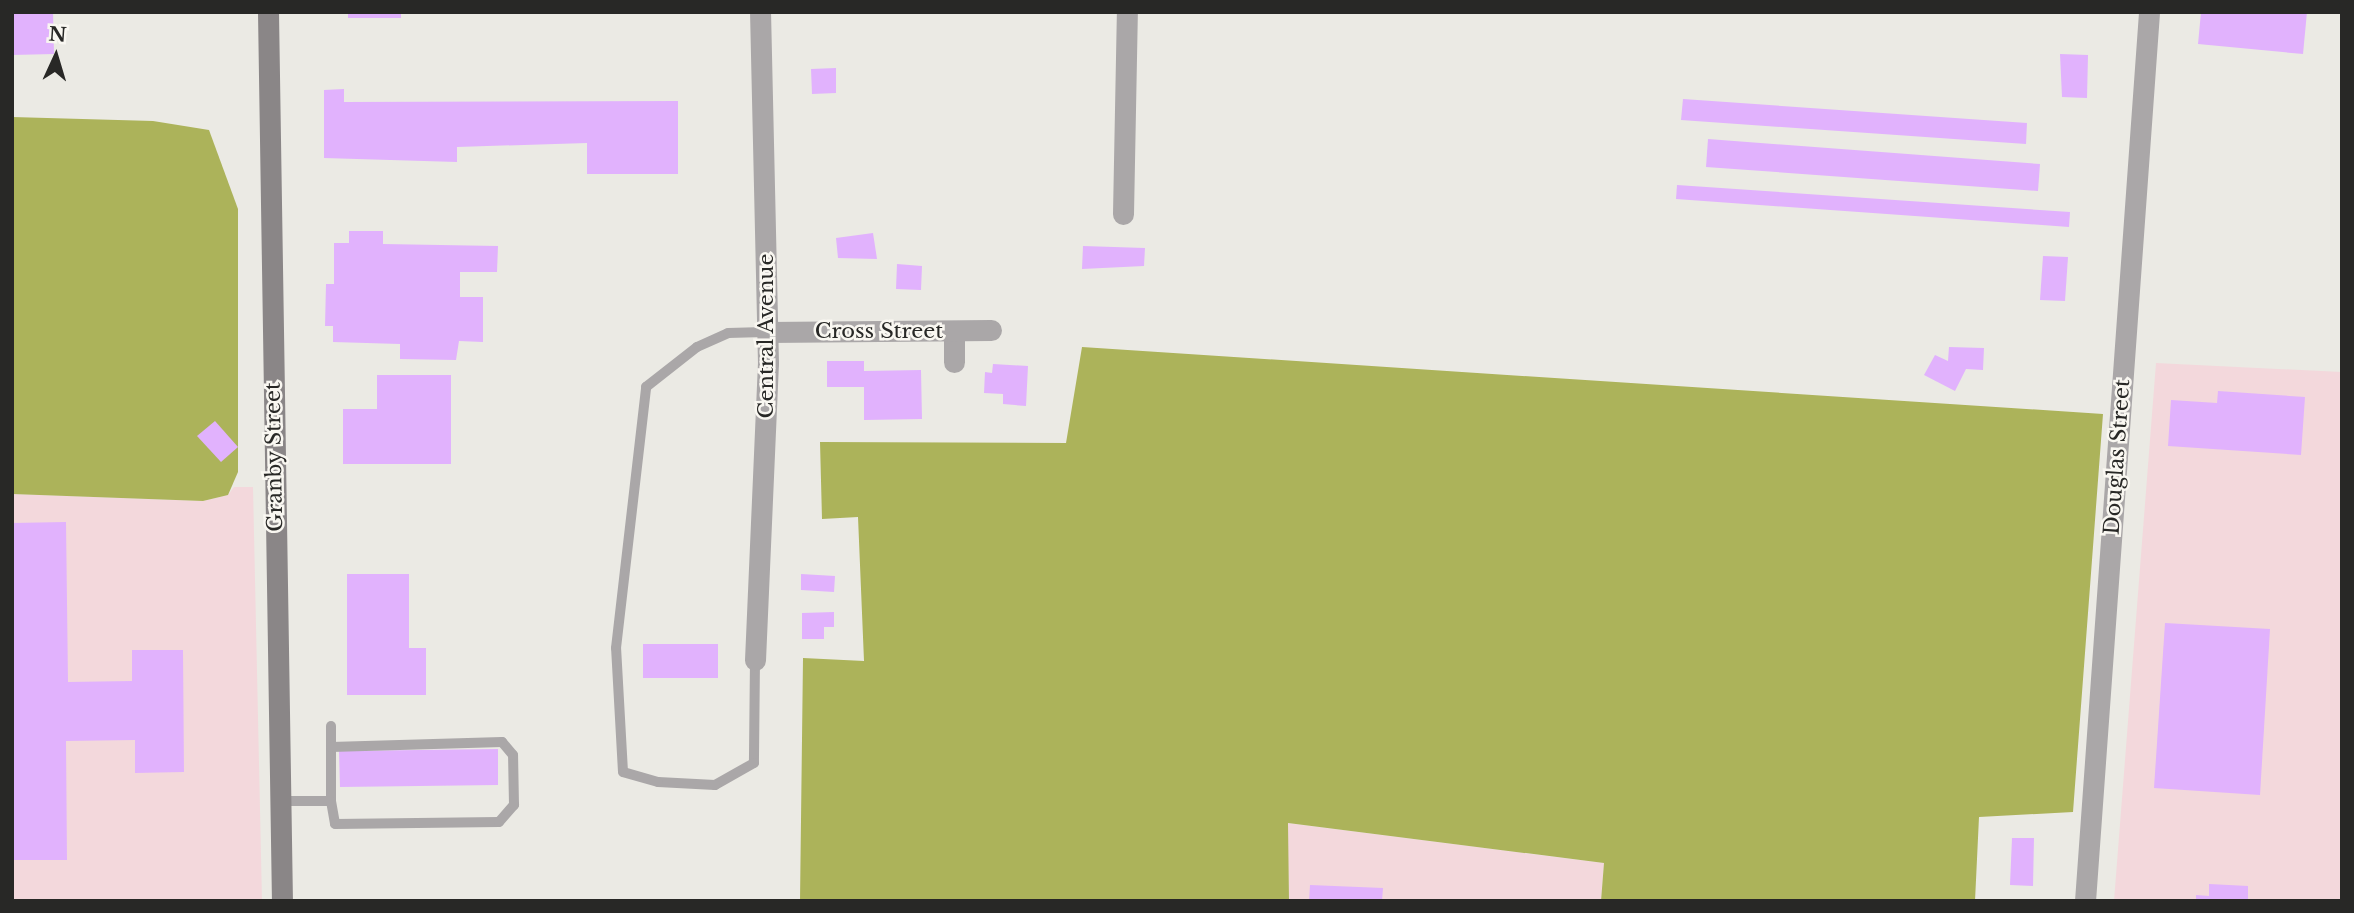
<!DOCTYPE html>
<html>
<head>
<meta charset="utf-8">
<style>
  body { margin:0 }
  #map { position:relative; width:2354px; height:913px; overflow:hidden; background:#ebeae4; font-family:"Libre Baskerville",serif }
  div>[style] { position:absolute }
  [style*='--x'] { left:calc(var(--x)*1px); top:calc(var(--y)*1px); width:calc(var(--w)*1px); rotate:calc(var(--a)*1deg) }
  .industrial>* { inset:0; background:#f3d8dc }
  .forest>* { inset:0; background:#acb35a }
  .building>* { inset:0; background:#e1b2fd }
  .lane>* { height:10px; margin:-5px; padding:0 5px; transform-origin:5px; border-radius:5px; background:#aaa7a8 }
  .street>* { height:21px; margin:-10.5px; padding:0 10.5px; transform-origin:10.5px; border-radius:10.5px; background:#aaa7a8 }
  .secondary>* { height:21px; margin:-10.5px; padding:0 10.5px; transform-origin:10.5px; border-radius:10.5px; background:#8a8687 }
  span { translate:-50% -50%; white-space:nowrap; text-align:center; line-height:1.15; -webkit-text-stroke:5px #f9f7f1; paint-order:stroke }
  .street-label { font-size:21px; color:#282826 }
  .frame { position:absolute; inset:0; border:14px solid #282826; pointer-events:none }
  .north { position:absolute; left:21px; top:21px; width:70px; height:70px; -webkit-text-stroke:5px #f9f7f1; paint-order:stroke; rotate:4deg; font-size:19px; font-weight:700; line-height:28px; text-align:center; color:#282826 }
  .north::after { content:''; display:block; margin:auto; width:24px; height:32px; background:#282826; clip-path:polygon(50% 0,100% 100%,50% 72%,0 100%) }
</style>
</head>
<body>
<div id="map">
  <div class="industrial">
    <div style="clip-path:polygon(2156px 363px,2342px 372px,2342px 901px,2114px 901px)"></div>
    <div style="clip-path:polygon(234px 487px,253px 487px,262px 901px,12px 901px,12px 494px,203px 501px,228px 495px)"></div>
    <div style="clip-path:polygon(1287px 823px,1604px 863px,1601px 901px,1289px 901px)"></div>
  </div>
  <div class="forest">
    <div style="clip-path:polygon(12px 117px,153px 121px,209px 130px,238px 209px,238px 472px,228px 495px,203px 501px,12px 494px)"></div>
    <div style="clip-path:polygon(1082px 347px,2103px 414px,2073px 812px,1979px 817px,1975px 901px,1601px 901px,1604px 863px,1288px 823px,1289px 901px,800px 901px,803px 658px,864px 661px,858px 517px,822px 519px,820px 442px,1066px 443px)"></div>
  </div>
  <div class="building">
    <div style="clip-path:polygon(12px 12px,53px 12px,54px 54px,12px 55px)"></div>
    <div style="clip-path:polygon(348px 12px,401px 12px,401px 18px,348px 18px)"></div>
    <div style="clip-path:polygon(2201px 12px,2307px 12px,2303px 54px,2198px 44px)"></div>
    <div style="clip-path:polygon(2060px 54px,2088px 55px,2087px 98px,2062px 97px)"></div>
    <div style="clip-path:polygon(836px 68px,836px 93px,812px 94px,811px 69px)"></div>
    <div style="clip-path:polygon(344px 89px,344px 102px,678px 101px,678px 174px,587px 174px,587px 143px,457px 147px,457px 162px,324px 158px,324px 90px)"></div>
    <div style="clip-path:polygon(1683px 99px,2027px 123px,2026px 144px,1681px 120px)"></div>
    <div style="clip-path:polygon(1708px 139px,2040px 164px,2038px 191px,1706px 167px)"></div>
    <div style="clip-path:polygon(1677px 185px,2070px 212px,2069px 227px,1676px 199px)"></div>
    <div style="clip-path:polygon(349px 231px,383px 231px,383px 244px,498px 246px,497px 272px,460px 272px,460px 297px,483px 297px,483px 342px,459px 341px,456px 360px,400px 359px,400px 344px,333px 342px,333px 326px,325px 326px,326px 284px,334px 284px,334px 243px,349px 243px)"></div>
    <div style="clip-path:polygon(873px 233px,877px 259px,838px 258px,836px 238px)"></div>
    <div style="clip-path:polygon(1083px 246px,1145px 248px,1144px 266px,1082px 269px)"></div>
    <div style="clip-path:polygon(2043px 256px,2068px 257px,2065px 301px,2040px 300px)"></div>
    <div style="clip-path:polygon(897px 264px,922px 266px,921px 290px,896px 289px)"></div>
    <div style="clip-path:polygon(1949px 347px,1984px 348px,1983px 370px,1966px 369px,1955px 391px,1924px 375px,1935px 355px,1948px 361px)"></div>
    <div style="clip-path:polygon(827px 361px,864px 361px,864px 371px,921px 370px,922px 419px,864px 420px,864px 387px,827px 387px)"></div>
    <div style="clip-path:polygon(993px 364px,1028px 366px,1026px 406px,1003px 404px,1003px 394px,984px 393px,985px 372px,992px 373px)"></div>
    <div style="clip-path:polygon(377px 375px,451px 375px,451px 464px,343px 464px,343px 409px,377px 409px)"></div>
    <div style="clip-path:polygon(2218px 391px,2305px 397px,2301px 455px,2168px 446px,2171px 400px,2217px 403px)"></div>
    <div style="clip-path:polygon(215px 421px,238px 447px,221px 462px,197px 436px)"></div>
    <div style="clip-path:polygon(66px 522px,68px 682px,132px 681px,132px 650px,183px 650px,184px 772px,135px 773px,135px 740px,66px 741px,67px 860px,12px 860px,12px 523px)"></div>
    <div style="clip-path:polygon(347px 574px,409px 574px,409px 648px,426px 648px,426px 695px,347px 695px)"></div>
    <div style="clip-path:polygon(801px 574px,835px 576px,834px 592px,801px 590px)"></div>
    <div style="clip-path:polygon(834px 612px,834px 627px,824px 627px,824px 639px,802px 639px,802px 613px)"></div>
    <div style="clip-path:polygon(2165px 623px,2270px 629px,2260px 795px,2154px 788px)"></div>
    <div style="clip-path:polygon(643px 644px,718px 644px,718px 678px,643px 678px)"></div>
    <div style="clip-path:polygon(498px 749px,498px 785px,340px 787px,339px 751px)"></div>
    <div style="clip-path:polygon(2012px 838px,2034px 838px,2033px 886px,2010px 885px)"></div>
    <div style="clip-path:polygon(2209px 884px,2248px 886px,2248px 901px,2196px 901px,2196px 895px,2209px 896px)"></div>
    <div style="clip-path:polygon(1310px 885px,1383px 888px,1382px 901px,1309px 901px)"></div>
  </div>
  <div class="lane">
    <div style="--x:755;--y:660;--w:103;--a:90.6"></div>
    <div style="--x:754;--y:763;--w:45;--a:150.6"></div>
    <div style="--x:715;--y:785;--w:57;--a:-177"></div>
    <div style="--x:658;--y:782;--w:36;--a:-164"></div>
    <div style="--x:623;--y:772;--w:124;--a:-93.2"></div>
    <div style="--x:616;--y:648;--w:263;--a:-83.4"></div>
    <div style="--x:646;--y:387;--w:65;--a:-38.1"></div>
    <div style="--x:697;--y:347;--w:34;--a:-24"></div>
    <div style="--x:728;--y:333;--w:40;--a:-1.4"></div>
    <div style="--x:331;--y:726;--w:75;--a:90"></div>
    <div style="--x:280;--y:801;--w:51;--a:0"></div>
    <div style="--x:331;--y:801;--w:23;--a:80"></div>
    <div style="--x:335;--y:824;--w:164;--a:-0.7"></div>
    <div style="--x:499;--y:822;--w:23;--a:-49"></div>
    <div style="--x:514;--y:805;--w:50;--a:-91.1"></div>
    <div style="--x:513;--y:755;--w:17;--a:-130"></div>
    <div style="--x:502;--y:742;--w:171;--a:178.3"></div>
  </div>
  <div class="street">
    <div style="--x:1123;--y:214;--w:202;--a:-88.9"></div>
    <div style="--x:954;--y:331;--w:31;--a:90"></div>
    <div style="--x:768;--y:332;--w:223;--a:-0.5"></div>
    <div style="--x:755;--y:660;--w:297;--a:-87.5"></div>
    <div style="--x:768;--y:363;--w:351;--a:-91.3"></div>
    <div style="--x:2085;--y:901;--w:891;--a:-85.88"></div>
  </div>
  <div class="secondary">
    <div style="--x:268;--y:12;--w:889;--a:89.1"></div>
  </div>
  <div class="street-label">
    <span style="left:879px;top:331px">Cross Street</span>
    <span style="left:766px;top:336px;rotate:-90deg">Central Avenue</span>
    <span style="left:274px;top:457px;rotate:-91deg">Granby Street</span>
    <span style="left:2117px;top:457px;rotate:-86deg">Douglas Street</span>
  </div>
  <div class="frame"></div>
  <div class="north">N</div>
</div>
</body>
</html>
